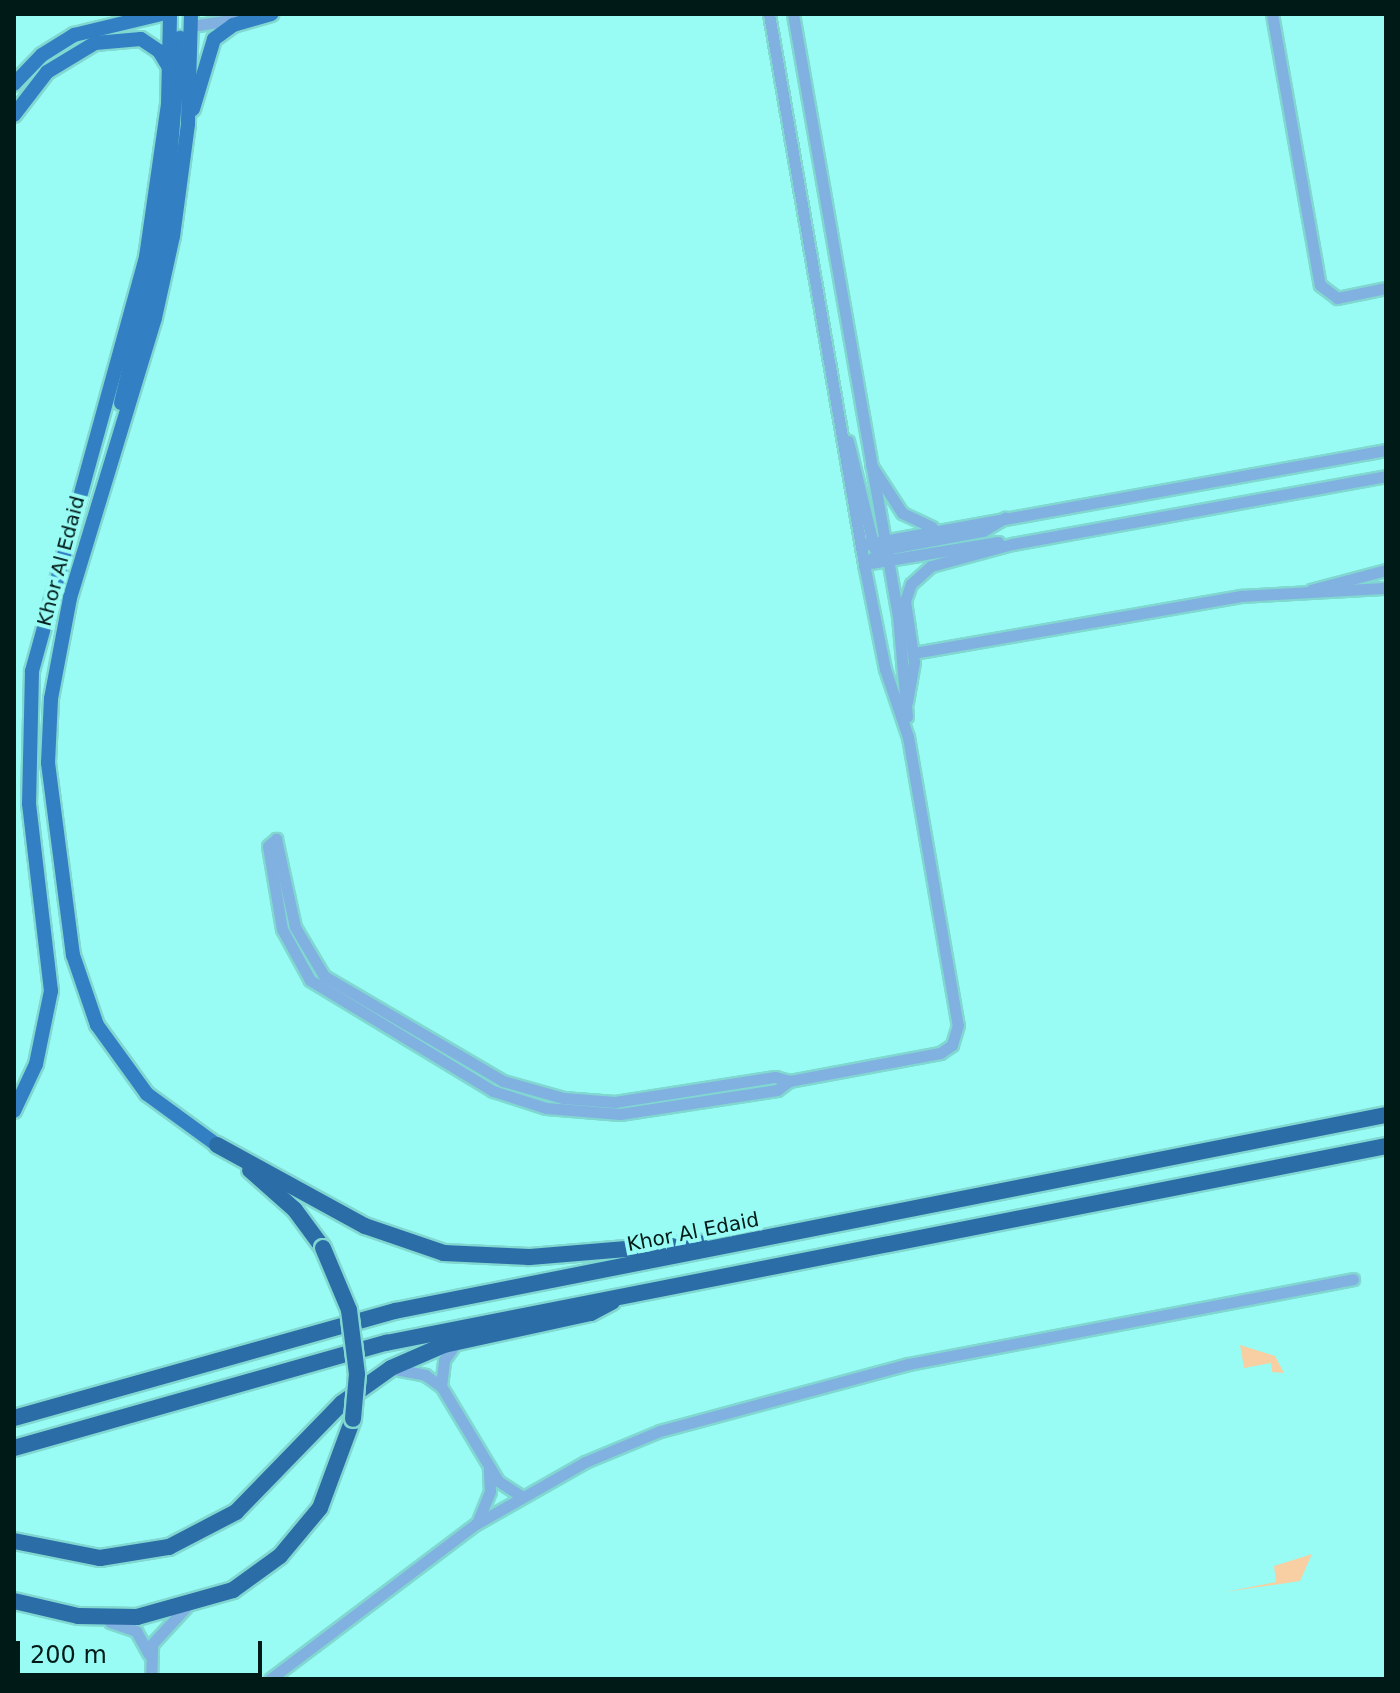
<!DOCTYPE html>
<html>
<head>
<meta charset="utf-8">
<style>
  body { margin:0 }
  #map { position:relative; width:1400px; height:1693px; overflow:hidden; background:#98fcf4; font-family:"DejaVu Sans",sans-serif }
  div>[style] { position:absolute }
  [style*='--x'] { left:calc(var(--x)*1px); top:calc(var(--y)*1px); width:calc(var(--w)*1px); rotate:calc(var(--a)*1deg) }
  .green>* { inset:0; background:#f7cfa3 }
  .roads { filter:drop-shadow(2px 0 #80d8d1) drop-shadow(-2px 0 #80d8d1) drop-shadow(0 2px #80d8d1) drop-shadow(0 -2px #80d8d1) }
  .minor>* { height:11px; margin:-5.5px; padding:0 5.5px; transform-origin:5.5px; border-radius:5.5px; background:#81b1e0 }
  .major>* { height:14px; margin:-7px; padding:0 7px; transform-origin:7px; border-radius:7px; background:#327fc3 }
  .highway>* { height:16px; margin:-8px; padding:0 8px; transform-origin:8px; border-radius:8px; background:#2b6da7 }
  .bridges { filter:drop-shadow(2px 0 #80d8d1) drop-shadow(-2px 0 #80d8d1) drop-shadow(0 2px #80d8d1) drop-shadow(0 -2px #80d8d1) }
  .highway-bridge>* { height:16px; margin:-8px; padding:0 8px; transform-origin:8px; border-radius:8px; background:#2b6da7 }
  span { translate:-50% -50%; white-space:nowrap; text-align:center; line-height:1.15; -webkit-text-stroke:8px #98fcf4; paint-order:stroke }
  .street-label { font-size:20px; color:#001a18 }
  .frame { position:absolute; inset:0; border:16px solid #001a18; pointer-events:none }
  .scale { position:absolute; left:16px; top:1641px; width:246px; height:36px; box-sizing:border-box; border:4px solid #001a18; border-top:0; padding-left:10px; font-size:24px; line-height:28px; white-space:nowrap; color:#001a18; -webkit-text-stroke:6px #98fcf4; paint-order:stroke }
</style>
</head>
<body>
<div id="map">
  <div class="green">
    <div style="clip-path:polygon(1240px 1345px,1275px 1356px,1284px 1373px,1272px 1372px,1271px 1363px,1244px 1368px)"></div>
    <div style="clip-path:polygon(1312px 1554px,1300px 1581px,1225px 1592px,1276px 1582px,1274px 1566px)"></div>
  </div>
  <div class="roads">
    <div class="minor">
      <div style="--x:769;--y:14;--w:558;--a:80.2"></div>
      <div style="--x:864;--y:564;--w:107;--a:78.7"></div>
      <div style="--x:885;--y:669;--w:72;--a:71.3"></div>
      <div style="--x:908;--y:737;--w:292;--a:80.2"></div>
      <div style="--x:958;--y:1025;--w:21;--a:107"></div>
      <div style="--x:952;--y:1045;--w:14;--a:146"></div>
      <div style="--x:940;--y:1053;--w:154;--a:169.5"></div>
      <div style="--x:793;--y:14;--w:611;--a:80.11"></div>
      <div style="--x:898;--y:616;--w:101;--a:84.9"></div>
      <div style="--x:1272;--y:14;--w:275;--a:80"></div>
      <div style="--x:1320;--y:285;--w:21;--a:37"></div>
      <div style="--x:1337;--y:298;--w:50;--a:-11.5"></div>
      <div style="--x:192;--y:26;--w:52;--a:-8.9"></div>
      <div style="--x:848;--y:441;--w:110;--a:76.3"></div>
      <div style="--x:871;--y:465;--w:57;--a:57.1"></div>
      <div style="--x:902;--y:513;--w:33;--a:25"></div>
      <div style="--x:861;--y:545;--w:534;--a:-10.26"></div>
      <div style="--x:864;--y:564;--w:26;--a:-36"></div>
      <div style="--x:885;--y:549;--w:100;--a:-10.4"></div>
      <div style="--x:983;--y:531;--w:26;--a:-31"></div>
      <div style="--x:864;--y:564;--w:136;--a:-9.3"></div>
      <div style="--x:1311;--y:590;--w:78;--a:-14.9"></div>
      <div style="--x:914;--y:653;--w:332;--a:-9.9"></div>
      <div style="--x:1241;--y:596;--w:145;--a:-3.2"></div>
      <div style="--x:907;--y:702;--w:41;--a:-80.1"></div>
      <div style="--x:914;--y:662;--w:62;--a:-98.4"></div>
      <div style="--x:905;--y:601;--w:18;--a:-71"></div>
      <div style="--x:911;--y:584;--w:27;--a:-42"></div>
      <div style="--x:931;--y:566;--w:84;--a:-15.2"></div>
      <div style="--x:1012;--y:544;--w:380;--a:-10.3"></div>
      <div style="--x:276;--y:839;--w:90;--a:77.8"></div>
      <div style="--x:295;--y:927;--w:57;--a:59.4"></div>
      <div style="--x:324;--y:976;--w:208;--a:30.4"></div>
      <div style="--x:503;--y:1081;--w:62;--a:15.8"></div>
      <div style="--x:563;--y:1098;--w:52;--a:4.4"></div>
      <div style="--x:615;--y:1102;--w:162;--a:-8.9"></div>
      <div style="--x:775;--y:1077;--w:15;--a:16"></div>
      <div style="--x:789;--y:1081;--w:15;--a:143"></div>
      <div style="--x:777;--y:1090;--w:159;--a:171.3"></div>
      <div style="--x:620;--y:1114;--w:74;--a:-175.4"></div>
      <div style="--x:546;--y:1108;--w:56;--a:-162.2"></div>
      <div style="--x:493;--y:1091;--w:214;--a:-148.8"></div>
      <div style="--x:310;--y:980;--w:58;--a:-118.8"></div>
      <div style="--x:282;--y:929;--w:84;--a:-99.6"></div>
      <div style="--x:268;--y:846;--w:11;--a:-41"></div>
      <div style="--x:395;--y:1369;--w:31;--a:11"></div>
      <div style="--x:425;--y:1375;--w:19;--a:35"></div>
      <div style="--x:441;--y:1386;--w:111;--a:59"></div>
      <div style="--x:498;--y:1481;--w:27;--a:33"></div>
      <div style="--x:441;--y:1386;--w:26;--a:-83"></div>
      <div style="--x:444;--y:1360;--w:21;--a:-55"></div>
      <div style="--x:478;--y:1521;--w:32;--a:-68"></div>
      <div style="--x:490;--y:1491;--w:22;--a:-93"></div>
      <div style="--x:110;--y:1622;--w:28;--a:19"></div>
      <div style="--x:136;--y:1631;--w:26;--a:61"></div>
      <div style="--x:14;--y:1679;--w:1;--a:0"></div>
      <div style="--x:151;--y:1679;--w:35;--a:-88"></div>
      <div style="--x:152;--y:1644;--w:50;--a:-47.4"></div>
      <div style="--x:270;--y:1679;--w:258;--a:-37"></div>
      <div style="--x:476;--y:1524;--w:125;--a:-29.6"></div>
      <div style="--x:585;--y:1462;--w:81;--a:-22.5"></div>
      <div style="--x:660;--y:1431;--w:257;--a:-15.1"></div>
      <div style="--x:908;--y:1364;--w:453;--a:-10.8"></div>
    </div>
    <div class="major">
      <div style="--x:191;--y:14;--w:110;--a:91.6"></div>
      <div style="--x:188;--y:124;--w:113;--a:97.6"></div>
      <div style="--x:173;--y:236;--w:84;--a:102.4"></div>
      <div style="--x:155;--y:318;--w:293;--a:106.9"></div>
      <div style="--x:70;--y:598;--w:103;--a:100.7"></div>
      <div style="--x:51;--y:699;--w:64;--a:92.7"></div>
      <div style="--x:48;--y:763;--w:194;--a:82.6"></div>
      <div style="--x:73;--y:955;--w:74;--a:71.1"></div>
      <div style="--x:97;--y:1025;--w:85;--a:54.1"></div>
      <div style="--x:147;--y:1094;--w:87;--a:36.1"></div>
      <div style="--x:14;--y:84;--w:40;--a:-46"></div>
      <div style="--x:42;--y:55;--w:38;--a:-32"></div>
      <div style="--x:74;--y:35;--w:89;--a:-13.6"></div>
      <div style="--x:193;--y:109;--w:73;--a:-73.3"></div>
      <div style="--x:214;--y:39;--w:24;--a:-36"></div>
      <div style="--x:233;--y:25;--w:40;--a:-16"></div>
      <div style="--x:14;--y:115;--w:54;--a:-52.5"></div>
      <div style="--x:47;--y:72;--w:56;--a:-31.1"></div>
      <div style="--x:95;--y:43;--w:46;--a:-5"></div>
      <div style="--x:141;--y:39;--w:22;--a:34"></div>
      <div style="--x:159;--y:51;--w:21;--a:59"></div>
      <div style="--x:121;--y:403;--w:187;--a:-76.4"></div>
      <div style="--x:165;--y:221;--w:184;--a:-85.3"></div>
      <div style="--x:14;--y:1111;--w:52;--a:-64.9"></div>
      <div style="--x:36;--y:1064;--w:75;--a:-78.4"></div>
      <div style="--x:51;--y:991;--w:188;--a:-96.7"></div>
      <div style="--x:29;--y:804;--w:133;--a:-88.7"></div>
      <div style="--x:32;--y:671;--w:429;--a:-74.6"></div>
      <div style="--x:146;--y:257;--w:155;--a:-81.8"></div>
      <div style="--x:168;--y:104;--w:90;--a:-88.7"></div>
    </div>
    <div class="highway">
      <div style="--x:217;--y:1145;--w:169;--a:28.7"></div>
      <div style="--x:365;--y:1226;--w:83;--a:18.9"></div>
      <div style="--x:444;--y:1253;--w:85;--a:2.7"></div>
      <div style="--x:529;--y:1257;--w:171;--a:-4.7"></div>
      <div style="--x:250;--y:1170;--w:60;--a:41.6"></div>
      <div style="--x:295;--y:1210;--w:47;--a:53.6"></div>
      <div style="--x:14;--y:1418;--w:396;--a:-15.7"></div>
      <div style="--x:395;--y:1311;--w:1010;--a:-11.19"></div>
      <div style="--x:14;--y:1448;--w:387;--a:-15.8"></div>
      <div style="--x:386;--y:1343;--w:1019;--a:-11.14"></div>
      <div style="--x:14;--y:1541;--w:88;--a:11.2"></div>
      <div style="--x:100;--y:1558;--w:70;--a:-9.1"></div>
      <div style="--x:169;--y:1547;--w:76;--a:-27.6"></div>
      <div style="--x:236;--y:1512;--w:152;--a:-45.8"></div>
      <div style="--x:342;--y:1403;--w:60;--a:-35.5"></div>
      <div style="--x:391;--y:1368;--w:58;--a:-23.5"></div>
      <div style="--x:444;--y:1345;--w:150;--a:-12.3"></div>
      <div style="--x:591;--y:1313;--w:24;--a:-28"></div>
      <div style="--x:14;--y:1601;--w:66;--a:13.2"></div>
      <div style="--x:78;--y:1616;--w:59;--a:1"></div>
      <div style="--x:137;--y:1617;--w:100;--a:-15.7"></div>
      <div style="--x:233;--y:1590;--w:58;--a:-35.9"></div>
      <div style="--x:280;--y:1556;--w:62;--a:-50.2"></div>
      <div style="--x:320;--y:1508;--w:95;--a:-69.7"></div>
    </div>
  </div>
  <div class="bridges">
    <div class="highway-bridge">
      <div style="--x:323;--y:1248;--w:67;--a:67.2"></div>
      <div style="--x:349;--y:1310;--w:64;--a:82.9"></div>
      <div style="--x:357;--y:1374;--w:45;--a:95.1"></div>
    </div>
  </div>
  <div class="street-label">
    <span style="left:61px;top:561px;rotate:-75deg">Khor Al Edaid</span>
    <span style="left:693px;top:1232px;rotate:-11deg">Khor Al Edaid</span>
  </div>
  <div class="frame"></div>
  <div class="scale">200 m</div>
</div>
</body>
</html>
